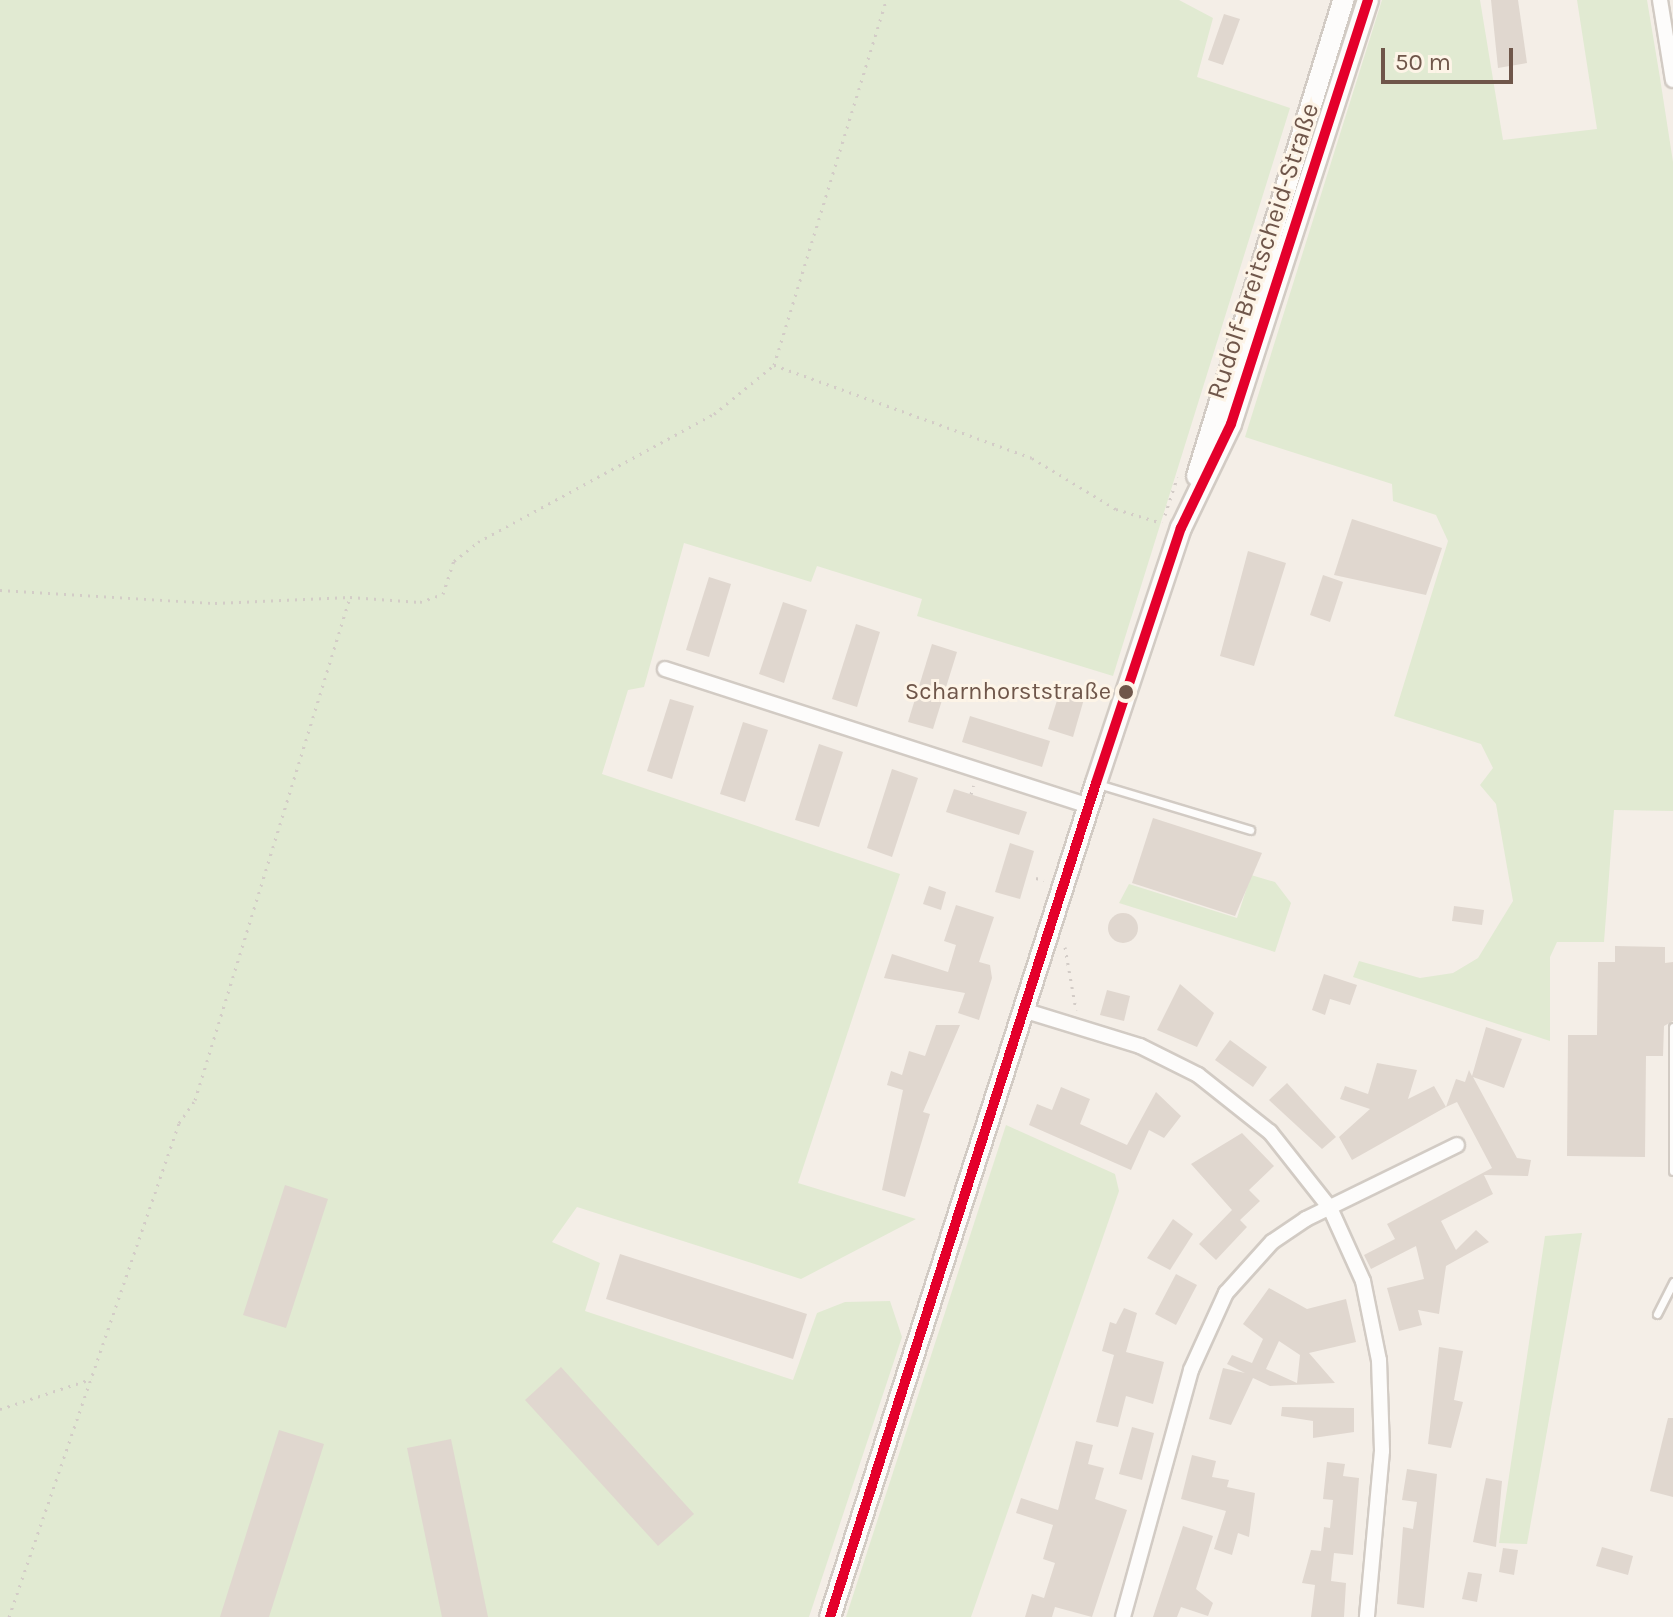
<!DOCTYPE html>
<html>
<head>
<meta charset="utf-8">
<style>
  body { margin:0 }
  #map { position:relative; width:1673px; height:1617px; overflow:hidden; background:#f4eee7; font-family:Karla,sans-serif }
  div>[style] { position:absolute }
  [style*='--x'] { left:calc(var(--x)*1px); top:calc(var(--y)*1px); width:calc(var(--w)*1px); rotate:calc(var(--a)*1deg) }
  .green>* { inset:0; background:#e1ead2 }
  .building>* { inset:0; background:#e0d7cf }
  .round { border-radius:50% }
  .path>* { height:3px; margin-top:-1.5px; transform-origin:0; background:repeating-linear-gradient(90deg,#d3ccc7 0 2px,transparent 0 8px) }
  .roads { filter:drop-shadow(2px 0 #d2cbc4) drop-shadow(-2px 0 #d2cbc4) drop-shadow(0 2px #d2cbc4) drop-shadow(0 -2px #d2cbc4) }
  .lane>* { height:7px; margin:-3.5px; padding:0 3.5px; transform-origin:3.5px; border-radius:3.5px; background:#fdfcfb }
  .street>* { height:14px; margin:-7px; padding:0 7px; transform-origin:7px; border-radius:7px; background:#fdfcfb }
  .secondary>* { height:20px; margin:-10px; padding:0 10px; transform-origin:10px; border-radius:10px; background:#fdfcfb }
  .bus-1>* { height:10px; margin:-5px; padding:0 5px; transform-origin:5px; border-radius:5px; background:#e4002b }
  .dots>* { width:22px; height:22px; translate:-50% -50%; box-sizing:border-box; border:4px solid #fdf4e7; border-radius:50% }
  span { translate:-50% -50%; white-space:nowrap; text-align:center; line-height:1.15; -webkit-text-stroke:6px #fdf4e7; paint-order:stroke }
  .bus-label { font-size:24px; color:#6f564a }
  .right { translate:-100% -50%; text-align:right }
  .street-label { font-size:26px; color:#6f564a }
  .scale { position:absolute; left:1381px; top:48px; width:132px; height:36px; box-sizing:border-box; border:4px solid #6f564a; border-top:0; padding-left:10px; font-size:24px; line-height:28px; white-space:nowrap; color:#6f564a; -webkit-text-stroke:6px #fdf4e7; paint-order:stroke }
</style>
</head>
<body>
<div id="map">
  <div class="green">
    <div style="clip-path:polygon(0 0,1179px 0,1213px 18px,1197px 77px,1290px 108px,1113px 676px,917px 616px,922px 599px,817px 566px,811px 582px,684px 543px,644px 687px,628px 690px,602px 774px,900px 874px,798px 1183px,916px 1219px,801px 1279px,577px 1207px,552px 1242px,600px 1263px,585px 1311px,793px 1380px,817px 1313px,845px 1302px,890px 1301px,902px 1337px,809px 1617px,0 1617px)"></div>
    <div style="clip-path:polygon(1382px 0,1480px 0,1503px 140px,1597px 129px,1577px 0,1647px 0,1660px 78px,1673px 162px,1673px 811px,1614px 810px,1604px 942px,1557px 942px,1550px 957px,1550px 1041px,1353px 977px,1359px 961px,1420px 978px,1453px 973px,1478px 958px,1513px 901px,1496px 804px,1480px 785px,1493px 768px,1481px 744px,1394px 716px,1448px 541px,1436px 515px,1393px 501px,1392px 484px,1245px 437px)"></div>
    <div style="clip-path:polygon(1251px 875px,1275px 882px,1291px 903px,1275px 952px,1119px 903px,1129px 884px,1237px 918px)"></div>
    <div style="clip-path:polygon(1006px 1125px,1115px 1174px,1119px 1191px,971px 1617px,846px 1617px)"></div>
    <div style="clip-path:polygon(1582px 1233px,1527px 1544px,1499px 1543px,1545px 1236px)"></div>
  </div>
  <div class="building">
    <div style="clip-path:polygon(1491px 0,1518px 0,1527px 63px,1498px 68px)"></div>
    <div style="clip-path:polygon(1224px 14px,1240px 19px,1223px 65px,1208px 60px)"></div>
    <div style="clip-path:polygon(1352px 519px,1442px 548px,1426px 595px,1334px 575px)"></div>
    <div style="clip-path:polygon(1248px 551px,1286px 563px,1254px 666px,1220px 656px)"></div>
    <div style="clip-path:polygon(1323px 575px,1343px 582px,1330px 622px,1310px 615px)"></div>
    <div style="clip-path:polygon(709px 577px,731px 584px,709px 657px,686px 650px)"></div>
    <div style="clip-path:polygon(783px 602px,807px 610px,784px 683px,759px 674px)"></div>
    <div style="clip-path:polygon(856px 624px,880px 632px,857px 707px,832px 699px)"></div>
    <div style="clip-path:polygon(932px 644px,957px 652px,933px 729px,908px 722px)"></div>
    <div style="clip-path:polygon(1060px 691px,1084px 699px,1073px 737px,1048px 729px)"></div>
    <div style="clip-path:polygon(670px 699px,694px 706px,672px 779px,647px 771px)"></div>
    <div style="clip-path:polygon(970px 716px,1050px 741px,1042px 767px,962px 742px)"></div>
    <div style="clip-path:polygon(743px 722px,768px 730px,745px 802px,720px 794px)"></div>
    <div style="clip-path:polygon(819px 744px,843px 752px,819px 827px,795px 820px)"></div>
    <div style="clip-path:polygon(892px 769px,918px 778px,892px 857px,867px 848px)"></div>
    <div style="clip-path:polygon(954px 789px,1027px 812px,1019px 835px,946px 812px)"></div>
    <div style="clip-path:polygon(1153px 818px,1262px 853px,1235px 916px,1132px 883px)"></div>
    <div style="clip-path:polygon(1010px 843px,1034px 851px,1020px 899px,995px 892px)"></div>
    <div style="clip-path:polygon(929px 886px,946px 892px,941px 910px,923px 904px)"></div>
    <div style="clip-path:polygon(956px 905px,994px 917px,979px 962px,990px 965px,992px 978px,979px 1020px,958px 1013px,965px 993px,884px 978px,892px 954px,948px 972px,956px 945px,944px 941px)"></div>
    <div style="clip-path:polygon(1454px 906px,1484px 910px,1482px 925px,1452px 921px)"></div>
    <div class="round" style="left:1108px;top:913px;width:30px;height:30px"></div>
    <div style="clip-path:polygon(1615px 946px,1665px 947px,1665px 963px,1673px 962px,1673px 1021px,1664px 1026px,1663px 1056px,1646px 1056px,1645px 1157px,1567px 1156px,1568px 1035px,1597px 1035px,1598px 962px,1615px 962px)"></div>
    <div style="clip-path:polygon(1324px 974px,1357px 985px,1350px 1005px,1330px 999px,1325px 1015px,1312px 1010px)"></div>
    <div style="clip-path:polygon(1180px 984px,1214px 1013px,1197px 1047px,1157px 1030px)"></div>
    <div style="clip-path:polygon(1107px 990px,1130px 996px,1124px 1021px,1100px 1015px)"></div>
    <div style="clip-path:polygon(936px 1025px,960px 1025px,923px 1112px,930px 1114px,905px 1197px,882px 1190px,903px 1090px,887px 1085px,891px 1071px,902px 1075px,909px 1051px,925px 1056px)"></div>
    <div style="clip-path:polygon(1486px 1027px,1522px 1039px,1504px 1088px,1473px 1077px,1517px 1158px,1531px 1160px,1528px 1176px,1484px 1175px,1493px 1194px,1441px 1221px,1456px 1250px,1476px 1230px,1489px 1242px,1446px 1266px,1439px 1314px,1418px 1310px,1422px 1325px,1399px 1331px,1387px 1288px,1424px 1279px,1416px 1246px,1371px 1269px,1364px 1255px,1395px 1239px,1387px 1224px,1492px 1168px,1457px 1102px,1446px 1107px,1456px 1079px,1465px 1082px,1469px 1070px,1472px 1076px)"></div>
    <div style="clip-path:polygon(1230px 1040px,1267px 1067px,1253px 1087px,1215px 1060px)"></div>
    <div style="clip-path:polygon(1377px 1063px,1417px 1070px,1408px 1099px,1434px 1086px,1446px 1107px,1352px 1160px,1339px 1137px,1370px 1109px,1340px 1099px,1345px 1086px,1368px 1094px)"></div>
    <div style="clip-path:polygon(1287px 1083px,1336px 1137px,1322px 1149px,1269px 1100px)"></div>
    <div style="clip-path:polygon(1061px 1087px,1090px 1099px,1080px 1124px,1127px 1145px,1156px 1092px,1181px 1116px,1164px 1138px,1149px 1130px,1131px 1170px,1029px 1125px,1037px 1104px,1052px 1110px)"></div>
    <div style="clip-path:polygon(1242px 1133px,1274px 1166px,1249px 1190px,1260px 1201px,1240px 1220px,1247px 1227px,1216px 1260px,1199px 1244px,1232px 1210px,1191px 1164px)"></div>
    <div style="clip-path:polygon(285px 1185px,328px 1199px,286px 1328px,243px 1315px)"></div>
    <div style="clip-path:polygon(1173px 1219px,1193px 1234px,1170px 1270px,1147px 1258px)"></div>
    <div style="clip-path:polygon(620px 1254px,807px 1314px,793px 1359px,606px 1299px)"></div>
    <div style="clip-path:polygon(1176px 1274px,1197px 1285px,1176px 1325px,1155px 1314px)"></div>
    <div style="clip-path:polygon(evenodd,1269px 1288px,1307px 1309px,1346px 1299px,1356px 1342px,1309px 1353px,1335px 1383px,1270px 1386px,1253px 1378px,1231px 1425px,1209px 1419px,1223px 1368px,1245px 1373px,1227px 1364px,1232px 1355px,1252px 1363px,1263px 1339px,1243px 1324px,1269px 1288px,1279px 1341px,1300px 1355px,1297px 1383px,1266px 1369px,1279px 1341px)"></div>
    <div style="clip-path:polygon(1124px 1308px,1137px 1313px,1126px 1352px,1164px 1362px,1153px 1404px,1126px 1396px,1118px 1427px,1096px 1422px,1114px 1355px,1102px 1351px,1110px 1322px,1116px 1324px)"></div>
    <div style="clip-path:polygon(1439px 1347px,1463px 1351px,1454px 1400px,1463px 1402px,1451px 1448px,1428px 1444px)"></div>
    <div style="clip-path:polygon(561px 1367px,694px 1514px,658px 1546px,525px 1400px)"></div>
    <div style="clip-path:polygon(1282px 1407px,1354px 1408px,1354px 1432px,1313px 1438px,1313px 1421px,1281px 1416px)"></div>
    <div style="clip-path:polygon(1668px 1418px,1673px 1418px,1673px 1497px,1650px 1491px)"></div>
    <div style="clip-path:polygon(1132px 1427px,1154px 1433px,1142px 1480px,1119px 1474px)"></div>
    <div style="clip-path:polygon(279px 1430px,324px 1444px,269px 1617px,220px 1617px)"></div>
    <div style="clip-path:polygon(451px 1439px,488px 1617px,442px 1617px,407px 1448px)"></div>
    <div style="clip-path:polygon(1076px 1441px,1093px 1445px,1088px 1464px,1104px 1468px,1095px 1499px,1127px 1510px,1092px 1617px,1055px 1607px,1052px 1617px,1025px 1617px,1032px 1594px,1044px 1598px,1055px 1563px,1043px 1559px,1053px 1525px,1016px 1513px,1021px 1498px,1058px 1510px)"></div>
    <div style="clip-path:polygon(1192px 1455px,1216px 1461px,1212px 1477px,1229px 1480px,1227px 1487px,1255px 1493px,1249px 1537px,1238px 1533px,1232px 1555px,1214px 1549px,1226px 1511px,1181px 1499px)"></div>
    <div style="clip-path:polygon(1327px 1462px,1345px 1464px,1343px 1476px,1359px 1478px,1353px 1555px,1334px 1553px,1331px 1581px,1346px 1583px,1344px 1617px,1311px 1617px,1315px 1585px,1302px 1583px,1311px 1550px,1321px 1551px,1324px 1527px,1330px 1528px,1333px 1500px,1323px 1499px)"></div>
    <div style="clip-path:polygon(1407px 1469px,1437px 1474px,1424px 1608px,1397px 1604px,1403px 1527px,1413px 1529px,1417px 1502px,1402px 1500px)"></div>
    <div style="clip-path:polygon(1486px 1478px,1502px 1481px,1496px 1547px,1473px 1542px)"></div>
    <div style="clip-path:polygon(1183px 1526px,1213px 1536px,1196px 1589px,1213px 1603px,1208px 1616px,1181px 1607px,1177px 1617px,1153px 1617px)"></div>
    <div style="clip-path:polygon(1602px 1547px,1633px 1556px,1628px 1575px,1596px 1566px)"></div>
    <div style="clip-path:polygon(1503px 1548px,1518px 1550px,1514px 1575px,1499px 1572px)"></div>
    <div style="clip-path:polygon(1468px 1572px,1482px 1574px,1477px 1602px,1462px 1599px)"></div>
  </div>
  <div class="path">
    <div style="--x:774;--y:365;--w:274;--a:19.8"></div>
    <div style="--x:1032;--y:458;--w:98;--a:31.3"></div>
    <div style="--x:1116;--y:509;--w:48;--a:16.9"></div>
    <div style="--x:1165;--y:515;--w:40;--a:-72"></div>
    <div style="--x:0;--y:590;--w:215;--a:3.5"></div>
    <div style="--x:215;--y:603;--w:135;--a:-2.5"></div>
    <div style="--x:971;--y:794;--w:9;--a:-72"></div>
    <div style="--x:1036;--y:878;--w:8;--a:14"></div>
    <div style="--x:1065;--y:947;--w:64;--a:80.1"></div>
    <div style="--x:0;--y:1409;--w:96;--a:-18.2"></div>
    <div style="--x:9;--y:1617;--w:522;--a:-71.01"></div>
    <div style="--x:179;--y:1123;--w:28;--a:-55"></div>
    <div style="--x:195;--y:1100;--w:526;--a:-72.87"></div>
    <div style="--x:350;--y:597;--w:70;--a:4.1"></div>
    <div style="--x:420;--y:602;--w:24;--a:-19"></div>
    <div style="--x:443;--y:594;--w:35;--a:-72"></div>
    <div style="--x:454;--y:561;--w:31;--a:-38"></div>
    <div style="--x:478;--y:542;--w:268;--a:-28.5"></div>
    <div style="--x:714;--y:414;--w:77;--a:-39.2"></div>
    <div style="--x:774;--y:365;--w:382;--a:-72.9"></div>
  </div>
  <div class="roads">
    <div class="lane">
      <div style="--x:1098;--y:784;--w:159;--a:16.8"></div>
      <div style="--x:1673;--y:1027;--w:144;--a:90"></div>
      <div style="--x:1657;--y:1314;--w:36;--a:-63"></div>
    </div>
    <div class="street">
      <div style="--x:1660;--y:0;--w:81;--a:80.8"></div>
      <div style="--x:665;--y:669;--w:446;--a:17.9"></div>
      <div style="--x:1023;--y:1010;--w:122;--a:17.1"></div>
      <div style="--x:1140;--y:1046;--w:65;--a:26.6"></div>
      <div style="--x:1198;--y:1075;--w:92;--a:38.4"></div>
      <div style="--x:1270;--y:1132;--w:97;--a:51.7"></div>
      <div style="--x:1330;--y:1208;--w:80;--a:65.7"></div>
      <div style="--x:1363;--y:1281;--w:81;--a:78.6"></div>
      <div style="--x:1379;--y:1360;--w:91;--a:88.1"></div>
      <div style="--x:1382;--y:1451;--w:167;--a:95.2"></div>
      <div style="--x:1123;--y:1617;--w:256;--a:-74.6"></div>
      <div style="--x:1191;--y:1370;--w:85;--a:-65.6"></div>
      <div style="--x:1226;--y:1293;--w:69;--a:-48"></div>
      <div style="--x:1272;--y:1242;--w:41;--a:-34.1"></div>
      <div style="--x:1306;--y:1219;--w:168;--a:-26.1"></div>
    </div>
    <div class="secondary">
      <div style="--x:1197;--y:476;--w:498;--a:-72.9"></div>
      <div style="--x:830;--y:1617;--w:875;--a:-72.31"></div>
      <div style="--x:1096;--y:783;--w:269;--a:-71.6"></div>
      <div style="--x:1181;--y:528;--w:115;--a:-64.3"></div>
      <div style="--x:1231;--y:424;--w:446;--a:-72.1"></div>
    </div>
  </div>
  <div class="bus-1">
    <div style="--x:830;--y:1617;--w:875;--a:-72.31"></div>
    <div style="--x:1096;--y:783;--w:269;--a:-71.6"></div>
    <div style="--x:1181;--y:528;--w:115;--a:-64.3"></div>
    <div style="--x:1231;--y:424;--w:446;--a:-72.1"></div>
  </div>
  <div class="dots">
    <div style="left:1126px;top:692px;background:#6f564a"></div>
  </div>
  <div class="bus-label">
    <span class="right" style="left:1111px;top:692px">Scharnhorststraße</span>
  </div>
  <div class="street-label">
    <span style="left:1263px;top:251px;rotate:-72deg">Rudolf-Breitscheid-Straße</span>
  </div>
  <div class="scale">50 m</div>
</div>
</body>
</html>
